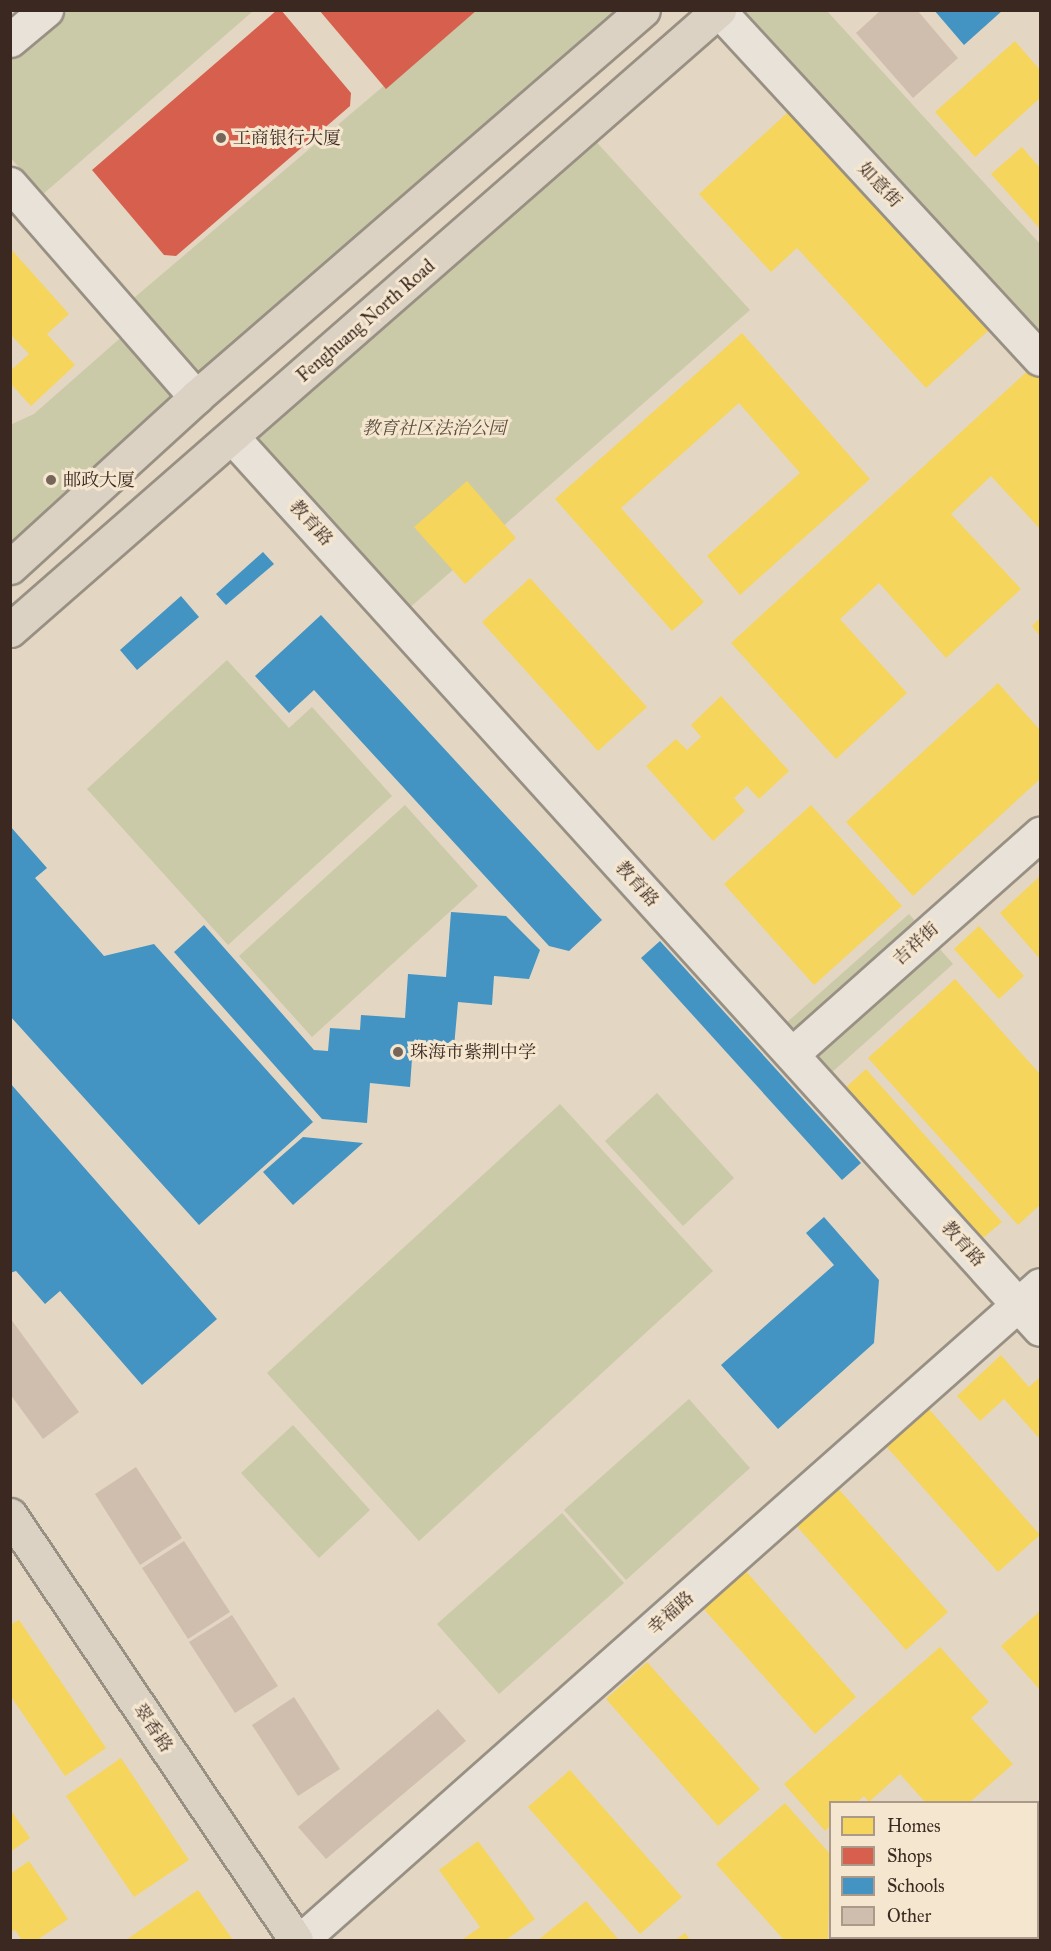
<!DOCTYPE html>
<html>
<head>
<meta charset="utf-8">
<style>
  body { margin:0 }
  #map { position:relative; width:1051px; height:1951px; overflow:hidden; background:#e3d6c3; font-family:"IM FELL Great Primer","Noto Serif SC",serif }
  div>[style] { position:absolute }
  [style*='--x'] { left:calc(var(--x)*1px); top:calc(var(--y)*1px); width:calc(var(--w)*1px); rotate:calc(var(--a)*1deg) }
  .green>* { inset:0; background:#cac9a8 }
  .homes>* { inset:0; background:#f6d55c }
  .shops>* { inset:0; background:#d6604d }
  .schools>* { inset:0; background:#4393c3 }
  .building>* { inset:0; background:#cfbeae }
  .roads { filter:drop-shadow(2px 0 #999084) drop-shadow(-2px 0 #999084) drop-shadow(0 2px #999084) drop-shadow(0 -2px #999084) }
  .minor>* { height:33px; margin:-16.5px; padding:0 16.5px; transform-origin:16.5px; border-radius:16.5px; background:#e8e2d8 }
  .major>* { height:33px; margin:-16.5px; padding:0 16.5px; transform-origin:16.5px; border-radius:16.5px; background:#dcd2c3 }
  .dots>* { width:16px; height:16px; translate:-50% -50%; box-sizing:border-box; border:3px solid #f5e6d0; border-radius:50% }
  span { translate:-50% -50%; white-space:nowrap; text-align:center; line-height:1.15; -webkit-text-stroke:6px #f5e6d0; paint-order:stroke }
  .poi-label { font-size:18px; color:#3b2921 }
  .left { translate:0 -50%; text-align:left }
  .street-label { font-size:18px; color:#3b2921 }
  .park-label { font-size:18px; color:#5a4e3d; font-style:italic }
  .frame { position:absolute; inset:0; border:12px solid #3b2921; pointer-events:none }
  .legend { position:absolute; left:829px; top:1801px; width:210px; height:138px; box-sizing:border-box; background:#f5e6d0; border:2px solid #ab9a8a; margin:0; padding:8px 10px; list-style:none; font-size:18px; color:#3b2921 }
  .legend li { display:flex; align-items:center; gap:12px; height:30px }
  .legend b { width:30px; border:2px solid #ab9a8a }
</style>
</head>
<body>
<div id="map">
  <div class="green">
    <div style="clip-path:polygon(68px 11px,253px 11px,42px 195px,11px 158px,10px 57px)"></div>
    <div style="clip-path:polygon(472px 11px,631px 11px,198px 383px,128px 303px)"></div>
    <div style="clip-path:polygon(745px 11px,827px 11px,1040px 244px,1040px 346px,737px 19px)"></div>
    <div style="clip-path:polygon(590px 135px,750px 310px,399px 617px,239px 440px)"></div>
    <div style="clip-path:polygon(126px 333px,180px 396px,11px 546px,10px 425px,34px 414px)"></div>
    <div style="clip-path:polygon(227px 660px,289px 728px,312px 707px,392px 796px,228px 945px,87px 789px)"></div>
    <div style="clip-path:polygon(405px 805px,478px 886px,312px 1037px,239px 956px)"></div>
    <div style="clip-path:polygon(909px 914px,953px 964px,830px 1074px,785px 1024px)"></div>
    <div style="clip-path:polygon(657px 1093px,734px 1178px,683px 1226px,605px 1141px)"></div>
    <div style="clip-path:polygon(560px 1104px,713px 1271px,419px 1541px,267px 1373px)"></div>
    <div style="clip-path:polygon(689px 1399px,750px 1468px,626px 1580px,564px 1510px)"></div>
    <div style="clip-path:polygon(293px 1425px,370px 1510px,319px 1558px,241px 1473px)"></div>
    <div style="clip-path:polygon(562px 1513px,624px 1583px,499px 1694px,437px 1624px)"></div>
    <div style="clip-path:polygon(1040px 1808px,1040px 1884px,1038px 1880px)"></div>
  </div>
  <div class="homes">
    <div style="clip-path:polygon(1015px 41px,1040px 70px,1040px 98px,975px 157px,935px 112px)"></div>
    <div style="clip-path:polygon(788px 112px,989px 330px,926px 388px,797px 248px,771px 272px,699px 194px)"></div>
    <div style="clip-path:polygon(1022px 147px,1040px 168px,1040px 229px,991px 174px)"></div>
    <div style="clip-path:polygon(10px 248px,69px 314px,47px 334px,75px 365px,31px 406px,10px 383px,10px 371px,29px 354px,10px 334px)"></div>
    <div style="clip-path:polygon(742px 333px,870px 479px,740px 595px,707px 556px,800px 473px,739px 403px,621px 508px,704px 602px,672px 631px,555px 499px)"></div>
    <div style="clip-path:polygon(1034px 365px,1040px 372px,1040px 529px,991px 476px,951px 514px,1021px 589px,946px 658px,879px 583px,840px 619px,907px 693px,836px 759px,731px 643px)"></div>
    <div style="clip-path:polygon(467px 481px,516px 538px,465px 584px,414px 527px)"></div>
    <div style="clip-path:polygon(530px 578px,647px 707px,598px 751px,482px 622px)"></div>
    <div style="clip-path:polygon(1040px 618px,1040px 636px,1032px 626px)"></div>
    <div style="clip-path:polygon(998px 683px,1040px 730px,1040px 779px,913px 896px,846px 822px)"></div>
    <div style="clip-path:polygon(721px 696px,789px 771px,759px 799px,747px 786px,734px 798px,745px 811px,713px 841px,646px 766px,676px 739px,687px 750px,701px 737px,691px 725px)"></div>
    <div style="clip-path:polygon(811px 805px,902px 906px,814px 985px,724px 884px)"></div>
    <div style="clip-path:polygon(1040px 876px,1040px 959px,1000px 913px)"></div>
    <div style="clip-path:polygon(979px 926px,1024px 976px,999px 999px,954px 949px)"></div>
    <div style="clip-path:polygon(955px 979px,1040px 1074px,1040px 1205px,1018px 1225px,868px 1058px)"></div>
    <div style="clip-path:polygon(866px 1069px,1002px 1222px,978px 1242px,843px 1090px)"></div>
    <div style="clip-path:polygon(1001px 1355px,1029px 1387px,1040px 1377px,1040px 1439px,1004px 1399px,980px 1421px,957px 1396px)"></div>
    <div style="clip-path:polygon(928px 1408px,1040px 1535px,998px 1572px,885px 1445px)"></div>
    <div style="clip-path:polygon(835px 1485px,948px 1612px,906px 1650px,794px 1523px)"></div>
    <div style="clip-path:polygon(744px 1569px,856px 1697px,815px 1734px,702px 1607px)"></div>
    <div style="clip-path:polygon(1040px 1611px,1040px 1690px,1001px 1646px)"></div>
    <div style="clip-path:polygon(19px 1620px,106px 1748px,65px 1776px,10px 1695px,10px 1625px)"></div>
    <div style="clip-path:polygon(940px 1647px,989px 1702px,971px 1718px,1013px 1764px,970px 1802px,925px 1802px,900px 1774px,869px 1802px,864px 1796px,857px 1802px,830px 1802px,830px 1826px,825px 1831px,784px 1784px)"></div>
    <div style="clip-path:polygon(647px 1662px,760px 1789px,718px 1826px,606px 1699px)"></div>
    <div style="clip-path:polygon(121px 1758px,189px 1860px,134px 1897px,66px 1796px)"></div>
    <div style="clip-path:polygon(570px 1770px,682px 1897px,640px 1934px,528px 1807px)"></div>
    <div style="clip-path:polygon(785px 1803px,830px 1854px,828px 1940px,784px 1940px,716px 1864px)"></div>
    <div style="clip-path:polygon(10px 1809px,30px 1838px,10px 1852px)"></div>
    <div style="clip-path:polygon(478px 1841px,535px 1919px,506px 1940px,462px 1940px,480px 1927px,439px 1870px)"></div>
    <div style="clip-path:polygon(29px 1861px,68px 1919px,37px 1940px,22px 1940px,15px 1930px,10px 1933px,10px 1874px)"></div>
    <div style="clip-path:polygon(198px 1890px,233px 1940px,126px 1940px)"></div>
    <div style="clip-path:polygon(1038px 1899px,1040px 1940px,1010px 1940px,1007px 1938px,1038px 1938px)"></div>
    <div style="clip-path:polygon(586px 1901px,619px 1940px,538px 1940px)"></div>
    <div style="clip-path:polygon(685px 1933px,690px 1940px,675px 1940px)"></div>
  </div>
  <div class="shops">
    <div style="clip-path:polygon(277px 10px,281px 10px,351px 93px,350px 106px,176px 256px,164px 255px,92px 170px)"></div>
    <div style="clip-path:polygon(319px 10px,477px 10px,386px 89px)"></div>
  </div>
  <div class="schools">
    <div style="clip-path:polygon(934px 10px,1003px 10px,964px 45px)"></div>
    <div style="clip-path:polygon(263px 552px,274px 564px,226px 605px,216px 594px)"></div>
    <div style="clip-path:polygon(181px 596px,199px 617px,137px 670px,120px 650px)"></div>
    <div style="clip-path:polygon(321px 615px,602px 920px,569px 951px,549px 946px,314px 690px,289px 713px,255px 676px)"></div>
    <div style="clip-path:polygon(10px 826px,47px 868px,35px 878px,104px 956px,154px 944px,313px 1122px,199px 1225px,10px 1016px)"></div>
    <div style="clip-path:polygon(451px 912px,506px 916px,540px 950px,529px 979px,494px 976px,492px 1005px,458px 1002px,454px 1047px,413px 1044px,410px 1087px,370px 1083px,367px 1123px,322px 1119px,174px 952px,204px 925px,314px 1050px,328px 1051px,330px 1028px,360px 1030px,361px 1015px,405px 1018px,408px 974px,446px 977px)"></div>
    <div style="clip-path:polygon(660px 941px,861px 1163px,842px 1180px,641px 958px)"></div>
    <div style="clip-path:polygon(10px 1083px,217px 1319px,142px 1385px,60px 1291px,45px 1304px,16px 1271px,10px 1273px)"></div>
    <div style="clip-path:polygon(303px 1137px,363px 1143px,293px 1205px,263px 1172px)"></div>
    <div style="clip-path:polygon(824px 1217px,879px 1280px,874px 1343px,778px 1429px,721px 1365px,834px 1265px,806px 1233px)"></div>
  </div>
  <div class="building">
    <div style="clip-path:polygon(881px 10px,917px 10px,958px 58px,913px 98px,856px 33px)"></div>
    <div style="clip-path:polygon(10px 1318px,79px 1412px,43px 1439px,10px 1394px)"></div>
    <div style="clip-path:polygon(136px 1467px,182px 1538px,140px 1565px,95px 1494px)"></div>
    <div style="clip-path:polygon(184px 1541px,230px 1612px,188px 1639px,142px 1568px)"></div>
    <div style="clip-path:polygon(232px 1615px,278px 1686px,235px 1713px,189px 1642px)"></div>
    <div style="clip-path:polygon(294px 1697px,340px 1769px,298px 1796px,252px 1725px)"></div>
    <div style="clip-path:polygon(438px 1709px,466px 1741px,326px 1859px,298px 1827px)"></div>
  </div>
  <div class="roads">
    <div class="minor">
      <div style="--x:719;--y:11;--w:473;--a:47.3"></div>
      <div style="--x:10;--y:40;--w:47;--a:-39.8"></div>
      <div style="--x:10;--y:184;--w:283;--a:48.9"></div>
      <div style="--x:233;--y:438;--w:1202;--a:47.83"></div>
      <div style="--x:792;--y:1054;--w:332;--a:-41.6"></div>
      <div style="--x:301;--y:1940;--w:987;--a:-41.55"></div>
    </div>
    <div class="major">
      <div style="--x:10;--y:567;--w:252;--a:-42.4"></div>
      <div style="--x:196;--y:397;--w:591;--a:-40.89"></div>
      <div style="--x:10;--y:630;--w:942;--a:-41.17"></div>
      <div style="--x:10;--y:1515;--w:512;--a:56.06"></div>
    </div>
  </div>
  <div class="dots">
    <div style="left:221px;top:138px;background:#76665a"></div>
    <div style="left:51px;top:480px;background:#76665a"></div>
    <div style="left:398px;top:1052px;background:#76665a"></div>
  </div>
  <div class="poi-label">
    <span class="left" style="left:233px;top:138px">工商银行大厦</span>
    <span class="left" style="left:63px;top:480px">邮政大厦</span>
    <span class="left" style="left:410px;top:1052px">珠海市紫荆中学</span>
  </div>
  <div class="street-label">
    <span style="left:880px;top:185px;rotate:47deg">如意街</span>
    <span style="left:366px;top:321px;rotate:-41deg">Fenghuang North Road</span>
    <span style="left:311px;top:523px;rotate:48deg">教育路</span>
    <span style="left:637px;top:884px;rotate:48deg">教育路</span>
    <span style="left:916px;top:944px;rotate:-42deg">吉祥街</span>
    <span style="left:963px;top:1244px;rotate:48deg">教育路</span>
    <span style="left:671px;top:1613px;rotate:-42deg">幸福路</span>
    <span style="left:153px;top:1728px;rotate:56deg">翠香路</span>
  </div>
  <div class="park-label">
    <span style="left:434px;top:428px">教育社区法治公园</span>
  </div>
  <div class="frame"></div>
  <ul class="legend">
  <li><b style="height:16px;background:#f6d55c"></b>Homes</li>
  <li><b style="height:16px;background:#d6604d"></b>Shops</li>
  <li><b style="height:16px;background:#4393c3"></b>Schools</li>
  <li><b style="height:16px;background:#cfbeae"></b>Other</li>
  </ul>
</div>
</body>
</html>
